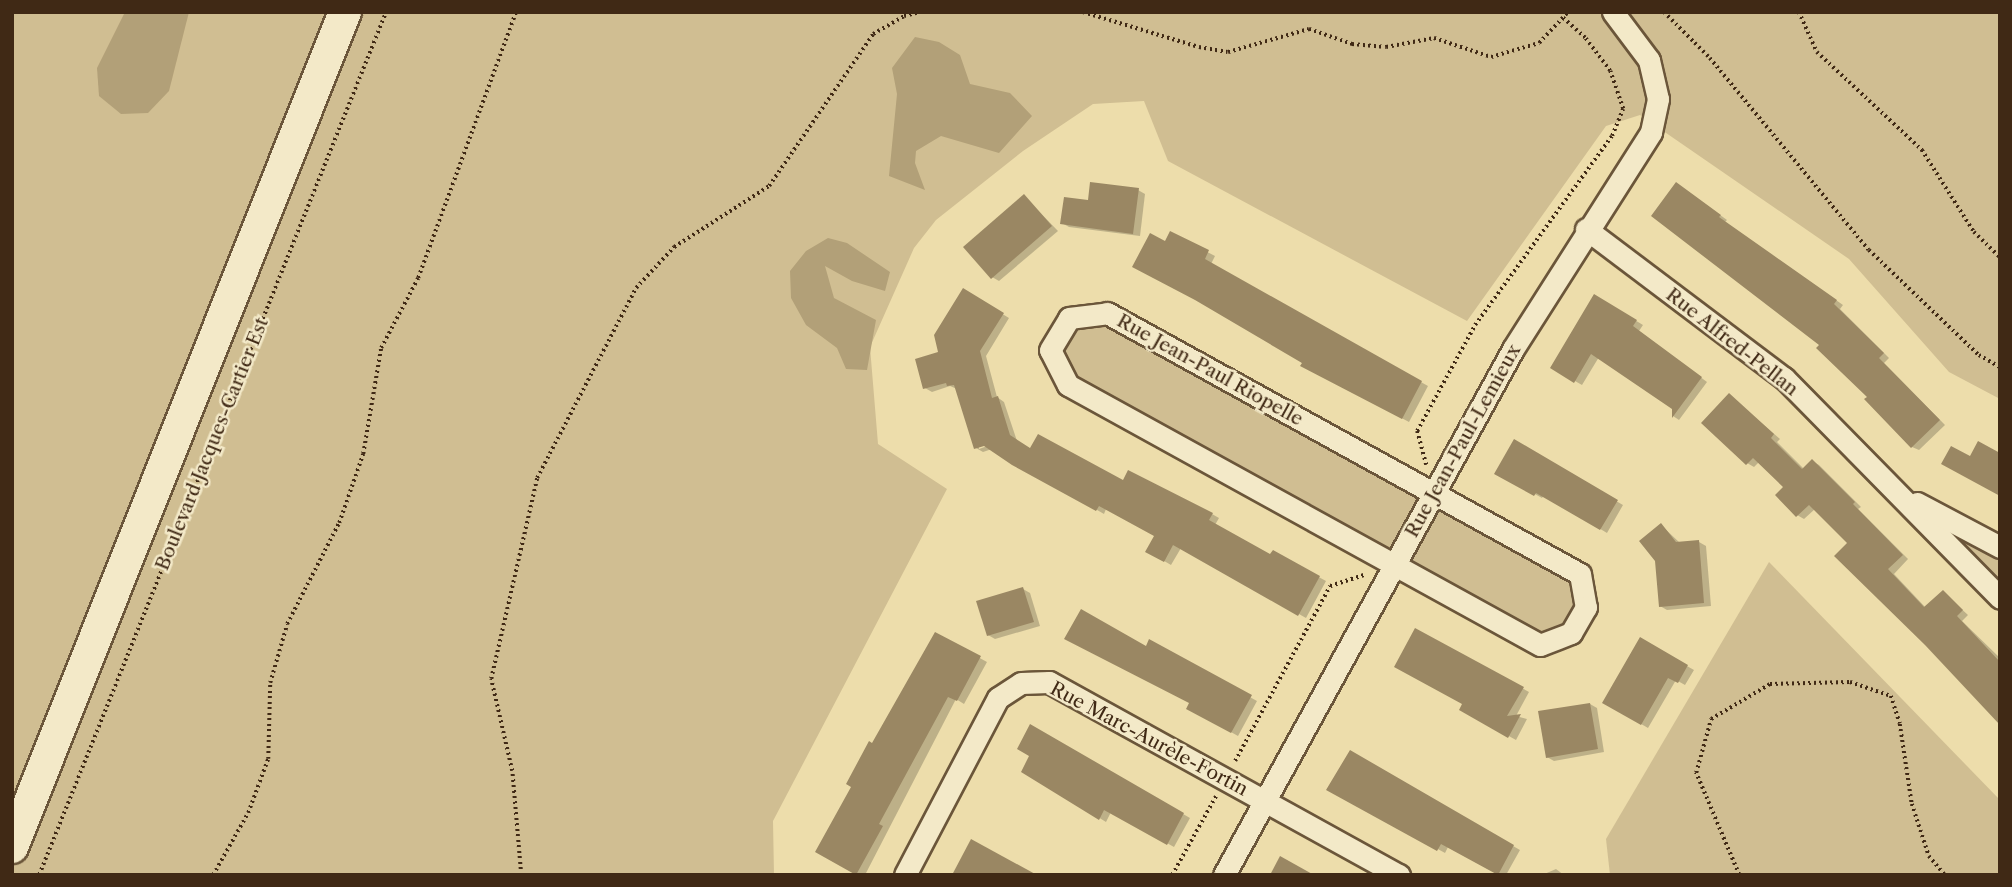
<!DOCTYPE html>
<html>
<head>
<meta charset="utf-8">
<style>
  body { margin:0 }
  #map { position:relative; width:2012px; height:887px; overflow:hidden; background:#edddab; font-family:"Libre Caslon Text",serif }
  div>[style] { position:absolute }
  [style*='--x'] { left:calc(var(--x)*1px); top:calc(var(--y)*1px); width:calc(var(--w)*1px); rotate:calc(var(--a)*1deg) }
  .green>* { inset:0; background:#d0be92 }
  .water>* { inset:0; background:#b2a078 }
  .shadow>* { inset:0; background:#0003 }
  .building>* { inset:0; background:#9a8763 }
  .path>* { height:3.5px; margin-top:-1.75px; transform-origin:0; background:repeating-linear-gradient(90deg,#402915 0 2px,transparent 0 5.5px) }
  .roads { filter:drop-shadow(2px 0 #6b563a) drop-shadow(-2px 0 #6b563a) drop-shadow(0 2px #6b563a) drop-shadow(0 -2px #6b563a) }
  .street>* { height:21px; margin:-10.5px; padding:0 10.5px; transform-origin:10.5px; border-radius:10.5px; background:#f3e9c8 }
  .secondary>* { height:32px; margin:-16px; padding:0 16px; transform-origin:16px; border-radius:16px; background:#f3e9c8 }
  span { translate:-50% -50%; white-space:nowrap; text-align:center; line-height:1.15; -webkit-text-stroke:5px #f3e9c8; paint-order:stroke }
  .street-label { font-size:19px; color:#402915 }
  .frame { position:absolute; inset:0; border:14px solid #402915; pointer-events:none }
</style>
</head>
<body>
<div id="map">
  <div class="green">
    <div style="clip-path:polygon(12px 12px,2000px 12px,2000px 399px,1949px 372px,1849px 259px,1640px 115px,1606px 126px,1467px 321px,1168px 161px,1144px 101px,1093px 104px,1023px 151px,936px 220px,914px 248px,870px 347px,878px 444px,947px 489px,773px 821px,774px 875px,12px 875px)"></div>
    <div style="clip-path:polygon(1107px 313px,1580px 574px,1586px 607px,1540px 645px,1068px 385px,1050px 350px,1069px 318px)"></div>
    <div style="clip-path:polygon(1899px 494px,2000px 547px,2000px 598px)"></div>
    <div style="clip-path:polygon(1769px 562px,2000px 800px,2000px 875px,1610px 875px,1606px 839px)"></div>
  </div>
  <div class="water">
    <div style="clip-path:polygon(125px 12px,189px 12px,169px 91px,148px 113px,121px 114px,99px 96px,97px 68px)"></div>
    <div style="clip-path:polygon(915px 37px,939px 42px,960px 55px,970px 84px,1010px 93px,1032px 116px,999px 153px,941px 136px,916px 151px,915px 163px,925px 190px,889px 176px,897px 94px,892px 68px)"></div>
    <div style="clip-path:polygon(828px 238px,847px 243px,890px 272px,885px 291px,852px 281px,825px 266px,834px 298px,876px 320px,867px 370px,846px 369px,837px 348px,806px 325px,791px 298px,790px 271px,806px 251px)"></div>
  </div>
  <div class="shadow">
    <div style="clip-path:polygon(1683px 188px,1727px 220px,1725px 222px,1843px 305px,1840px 309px,1889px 358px,1884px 363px,1945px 425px,1919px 450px,1912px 447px)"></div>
    <div style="clip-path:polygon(1138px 190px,1145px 194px,1140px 236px,1069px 227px,1062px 223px,1090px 202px)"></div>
    <div style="clip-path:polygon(1024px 196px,1058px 231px,999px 281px,992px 277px)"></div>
    <div style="clip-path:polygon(1171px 233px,1215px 256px,1211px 264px,1428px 386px,1409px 422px,1309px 369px,1166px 244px)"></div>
    <div style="clip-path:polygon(evenodd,963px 290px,1009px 318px,986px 356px,997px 397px,1004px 402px,1017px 441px,1031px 450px,1212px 514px,1219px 518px,1215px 525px,1271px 557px,1273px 552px,1326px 581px,1306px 618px,1181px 548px,1171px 565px,1147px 551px,1156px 535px,1106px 509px,1104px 514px,992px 449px,983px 452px,976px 448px,957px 389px,950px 386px,932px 392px,925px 388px,963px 290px,993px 444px,979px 449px,979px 446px,993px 444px)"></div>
    <div style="clip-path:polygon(1595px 296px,1643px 325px,1639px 331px,1707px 382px,1679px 420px,1673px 416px,1673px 408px,1599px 357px,1582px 385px,1552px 368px)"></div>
    <div style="clip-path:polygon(1729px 395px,1780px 439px,1777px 442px,1804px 469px,1812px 461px,1819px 465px,1861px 507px,1858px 509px,1908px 559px,1894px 574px,1926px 608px,1943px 592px,1968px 615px,1962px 621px,2000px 658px,2000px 724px,1849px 543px,1815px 509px,1804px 519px,1797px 515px,1785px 487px,1759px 462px,1754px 467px,1747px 463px)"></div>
    <div style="clip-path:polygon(1514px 442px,1623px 505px,1607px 533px,1544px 495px,1542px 498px,1497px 473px)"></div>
    <div style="clip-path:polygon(1662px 526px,1680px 543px,1699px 542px,1706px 546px,1711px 606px,1667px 610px,1660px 606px)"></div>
    <div style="clip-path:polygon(1023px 589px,1030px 593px,1040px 626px,995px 639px,988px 635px)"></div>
    <div style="clip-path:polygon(1416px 630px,1529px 692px,1516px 716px,1527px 719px,1516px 740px,1461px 710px,1465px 703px)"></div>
    <div style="clip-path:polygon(936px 634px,987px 662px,964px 704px,956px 699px,865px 875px,860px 875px,817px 851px)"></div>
    <div style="clip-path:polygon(1641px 640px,1694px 670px,1685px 685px,1676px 680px,1648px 728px,1605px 703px)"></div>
    <div style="clip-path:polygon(1150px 642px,1257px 701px,1238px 736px,1188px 708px,1191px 703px,1147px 648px)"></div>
    <div style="clip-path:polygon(1590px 704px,1597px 708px,1604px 752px,1554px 761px,1547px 757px)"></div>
    <div style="clip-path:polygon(1031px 726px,1190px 818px,1174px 847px,1111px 812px,1106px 822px,1023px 771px,1032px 755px)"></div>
    <div style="clip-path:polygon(1351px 752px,1520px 850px,1506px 875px,1499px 875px,1448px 847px,1445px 853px,1329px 789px)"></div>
    <div style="clip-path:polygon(1556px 869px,1564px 875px,1542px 875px)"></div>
  </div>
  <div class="building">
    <div style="clip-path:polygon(1090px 182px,1139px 188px,1133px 234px,1060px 224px,1064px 197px,1088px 200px)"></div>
    <div style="clip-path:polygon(1676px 182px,1721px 215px,1719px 217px,1837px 300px,1834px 304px,1884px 353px,1879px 358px,1940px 420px,1911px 448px,1864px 399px,1867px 397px,1816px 348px,1819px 345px,1651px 216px)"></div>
    <div style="clip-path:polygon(1024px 194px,1052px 226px,991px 279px,963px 247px)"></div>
    <div style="clip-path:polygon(1170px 231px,1209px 250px,1205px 259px,1422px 381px,1402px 419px,1300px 366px,1302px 363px,1195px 300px,1132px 267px,1150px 233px,1165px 241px)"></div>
    <div style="clip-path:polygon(963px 288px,1004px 313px,980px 351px,992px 398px,998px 396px,1010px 435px,1030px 448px,1038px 434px,1123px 480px,1128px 470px,1213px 513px,1209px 520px,1270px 554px,1273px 550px,1320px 576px,1298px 616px,1173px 545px,1164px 562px,1145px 552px,1154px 536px,1099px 506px,1096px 511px,1012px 465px,984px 446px,974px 449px,954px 385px,947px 386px,946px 383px,923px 389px,915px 359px,938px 352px,934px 335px)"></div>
    <div style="clip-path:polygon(1594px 294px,1637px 320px,1633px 326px,1702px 377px,1672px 418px,1672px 409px,1591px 354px,1574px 383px,1550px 368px)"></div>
    <div style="clip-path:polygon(1729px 393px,1774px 434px,1771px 438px,1802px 469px,1812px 459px,1855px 502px,1853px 504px,1903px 555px,1888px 569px,1924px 607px,1943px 590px,1963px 610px,1957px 616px,2000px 662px,2000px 725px,1925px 645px,1834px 556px,1847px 543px,1809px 505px,1796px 517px,1775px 495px,1783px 487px,1753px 458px,1746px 465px,1701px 423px)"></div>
    <div style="clip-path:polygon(1514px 439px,1618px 500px,1600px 530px,1536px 493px,1534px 496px,1494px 474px)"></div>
    <div style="clip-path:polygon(1978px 441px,2000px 453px,2000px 496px,1941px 464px,1951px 446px,1970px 456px)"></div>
    <div style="clip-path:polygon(1661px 523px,1676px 542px,1699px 540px,1704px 603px,1659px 607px,1655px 561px,1639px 541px)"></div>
    <div style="clip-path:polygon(1023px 587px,1034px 622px,987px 636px,976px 601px)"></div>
    <div style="clip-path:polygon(1081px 609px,1146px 646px,1149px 639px,1252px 695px,1231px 733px,1186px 709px,1189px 703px,1064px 639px)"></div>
    <div style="clip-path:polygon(1415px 628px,1524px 687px,1507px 716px,1521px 714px,1508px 738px,1459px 710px,1462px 704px,1394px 667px)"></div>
    <div style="clip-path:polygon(935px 632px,981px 656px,957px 701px,948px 697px,879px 824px,883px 826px,856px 875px,815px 852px,851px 787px,846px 784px,869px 741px,872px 743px)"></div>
    <div style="clip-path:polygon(1640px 637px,1688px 665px,1678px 683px,1668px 678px,1641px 725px,1602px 703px)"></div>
    <div style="clip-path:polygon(1590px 703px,1598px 749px,1546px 758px,1538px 711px)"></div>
    <div style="clip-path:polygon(1030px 724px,1184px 813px,1167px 845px,1104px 810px,1099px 820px,1021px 772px,1029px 756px,1017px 749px)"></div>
    <div style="clip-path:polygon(1350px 750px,1514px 845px,1498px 875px,1441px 844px,1437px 851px,1326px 790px)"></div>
    <div style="clip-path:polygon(971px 839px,1037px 875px,952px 875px)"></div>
    <div style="clip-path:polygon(1280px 856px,1314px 875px,1270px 875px)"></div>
  </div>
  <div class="path">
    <div style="--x:1083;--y:12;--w:121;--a:16.8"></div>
    <div style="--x:1199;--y:47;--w:29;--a:10"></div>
    <div style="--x:1228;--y:52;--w:84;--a:-15.9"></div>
    <div style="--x:1309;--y:29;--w:46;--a:19.2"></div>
    <div style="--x:1352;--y:44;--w:34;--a:5"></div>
    <div style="--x:1386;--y:47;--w:49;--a:-10.6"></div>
    <div style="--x:1434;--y:38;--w:60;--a:18.4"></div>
    <div style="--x:1491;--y:57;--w:50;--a:-16.3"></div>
    <div style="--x:1539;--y:43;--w:42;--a:-46.9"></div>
    <div style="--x:1664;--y:12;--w:65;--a:45"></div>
    <div style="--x:1710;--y:58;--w:249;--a:50.4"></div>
    <div style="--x:1869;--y:250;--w:152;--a:43.7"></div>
    <div style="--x:1979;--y:355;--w:24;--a:30"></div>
    <div style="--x:1799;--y:12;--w:44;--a:65.8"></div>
    <div style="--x:1817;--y:52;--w:144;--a:43"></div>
    <div style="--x:1922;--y:150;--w:97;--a:57.6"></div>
    <div style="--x:1974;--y:232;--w:36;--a:44"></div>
    <div style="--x:1426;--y:465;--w:35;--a:-105"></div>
    <div style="--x:1417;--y:431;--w:121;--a:-61.3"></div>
    <div style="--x:1475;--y:325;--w:233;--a:-54.1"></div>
    <div style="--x:1612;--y:136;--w:29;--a:-68"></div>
    <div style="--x:1623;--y:109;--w:40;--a:-108.9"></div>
    <div style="--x:1610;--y:71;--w:41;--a:-127.1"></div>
    <div style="--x:1585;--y:38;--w:30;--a:-138"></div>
    <div style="--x:1235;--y:761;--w:199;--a:-61.5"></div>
    <div style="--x:1330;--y:586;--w:38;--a:-18"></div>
    <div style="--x:39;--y:875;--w:930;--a:-68.1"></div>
    <div style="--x:213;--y:875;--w:71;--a:-60.6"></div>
    <div style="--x:248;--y:813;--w:58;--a:-69.7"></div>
    <div style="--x:268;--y:759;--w:76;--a:-88.5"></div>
    <div style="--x:270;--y:683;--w:61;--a:-73.9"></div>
    <div style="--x:287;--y:624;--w:114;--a:-62.8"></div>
    <div style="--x:339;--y:523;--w:73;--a:-70.8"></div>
    <div style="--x:363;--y:454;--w:108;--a:-80.4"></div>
    <div style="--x:381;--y:348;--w:79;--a:-62.1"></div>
    <div style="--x:418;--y:278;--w:283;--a:-69.8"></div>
    <div style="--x:521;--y:875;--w:104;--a:-94.9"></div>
    <div style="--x:512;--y:771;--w:94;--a:-102.9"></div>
    <div style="--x:491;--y:679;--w:206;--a:-77.1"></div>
    <div style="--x:537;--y:478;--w:214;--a:-62.5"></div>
    <div style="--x:636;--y:288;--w:56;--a:-47.2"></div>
    <div style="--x:674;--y:247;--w:113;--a:-32.7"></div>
    <div style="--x:769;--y:186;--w:184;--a:-55.6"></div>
    <div style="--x:873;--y:34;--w:36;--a:-30"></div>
    <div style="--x:904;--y:16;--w:16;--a:-14"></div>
    <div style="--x:1172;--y:875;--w:90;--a:-60.9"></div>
    <div style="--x:1739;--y:875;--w:111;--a:-112.9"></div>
    <div style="--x:1696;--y:773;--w:56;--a:-74.5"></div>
    <div style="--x:1711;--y:719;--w:69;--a:-30.7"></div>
    <div style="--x:1770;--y:684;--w:80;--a:-1.4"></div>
    <div style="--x:1850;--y:682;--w:43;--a:18.9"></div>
    <div style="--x:1891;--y:696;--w:29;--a:72"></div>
    <div style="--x:1900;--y:724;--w:81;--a:81.5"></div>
    <div style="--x:1912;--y:804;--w:55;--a:71.9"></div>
    <div style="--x:1929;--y:856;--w:25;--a:50"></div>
  </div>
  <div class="roads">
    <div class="street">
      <div style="--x:1586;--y:229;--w:248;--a:37"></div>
      <div style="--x:1784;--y:378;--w:308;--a:45.5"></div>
      <div style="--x:1107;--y:313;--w:540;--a:28.89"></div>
      <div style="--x:1580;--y:574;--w:34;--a:80"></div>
      <div style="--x:1586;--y:607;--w:30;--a:120"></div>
      <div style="--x:1571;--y:633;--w:33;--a:159"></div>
      <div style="--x:1540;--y:645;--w:539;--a:-151.15"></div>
      <div style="--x:1068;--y:385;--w:39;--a:-117"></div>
      <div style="--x:1050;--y:350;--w:37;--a:-59"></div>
      <div style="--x:1069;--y:318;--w:38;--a:-7"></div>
      <div style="--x:1917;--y:503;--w:94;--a:27.9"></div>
      <div style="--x:905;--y:875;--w:200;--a:-62.3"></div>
      <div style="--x:998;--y:698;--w:27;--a:-33"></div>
      <div style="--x:1021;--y:683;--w:28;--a:-2"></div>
      <div style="--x:1049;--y:682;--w:400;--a:28.9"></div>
      <div style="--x:1224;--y:875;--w:600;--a:-61.21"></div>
      <div style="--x:1513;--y:349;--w:257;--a:-57.5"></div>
      <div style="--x:1651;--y:132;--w:34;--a:-78"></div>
      <div style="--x:1658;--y:99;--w:40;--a:-103"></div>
      <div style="--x:1649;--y:60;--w:60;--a:-126.9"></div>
    </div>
    <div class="secondary">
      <div style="--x:12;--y:847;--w:899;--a:-68.26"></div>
    </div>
  </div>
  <div class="street-label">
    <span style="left:1732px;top:342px;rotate:38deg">Rue Alfred-Pellan</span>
    <span style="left:1210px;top:370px;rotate:29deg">Rue Jean-Paul Riopelle</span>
    <span style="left:1463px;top:441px;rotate:-61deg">Rue Jean-Paul-Lemieux</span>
    <span style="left:212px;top:444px;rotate:-68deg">Boulevard Jacques-Cartier Est</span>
    <span style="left:1149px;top:739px;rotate:28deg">Rue Marc-Aurèle-Fortin</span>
  </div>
  <div class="frame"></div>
</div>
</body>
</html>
